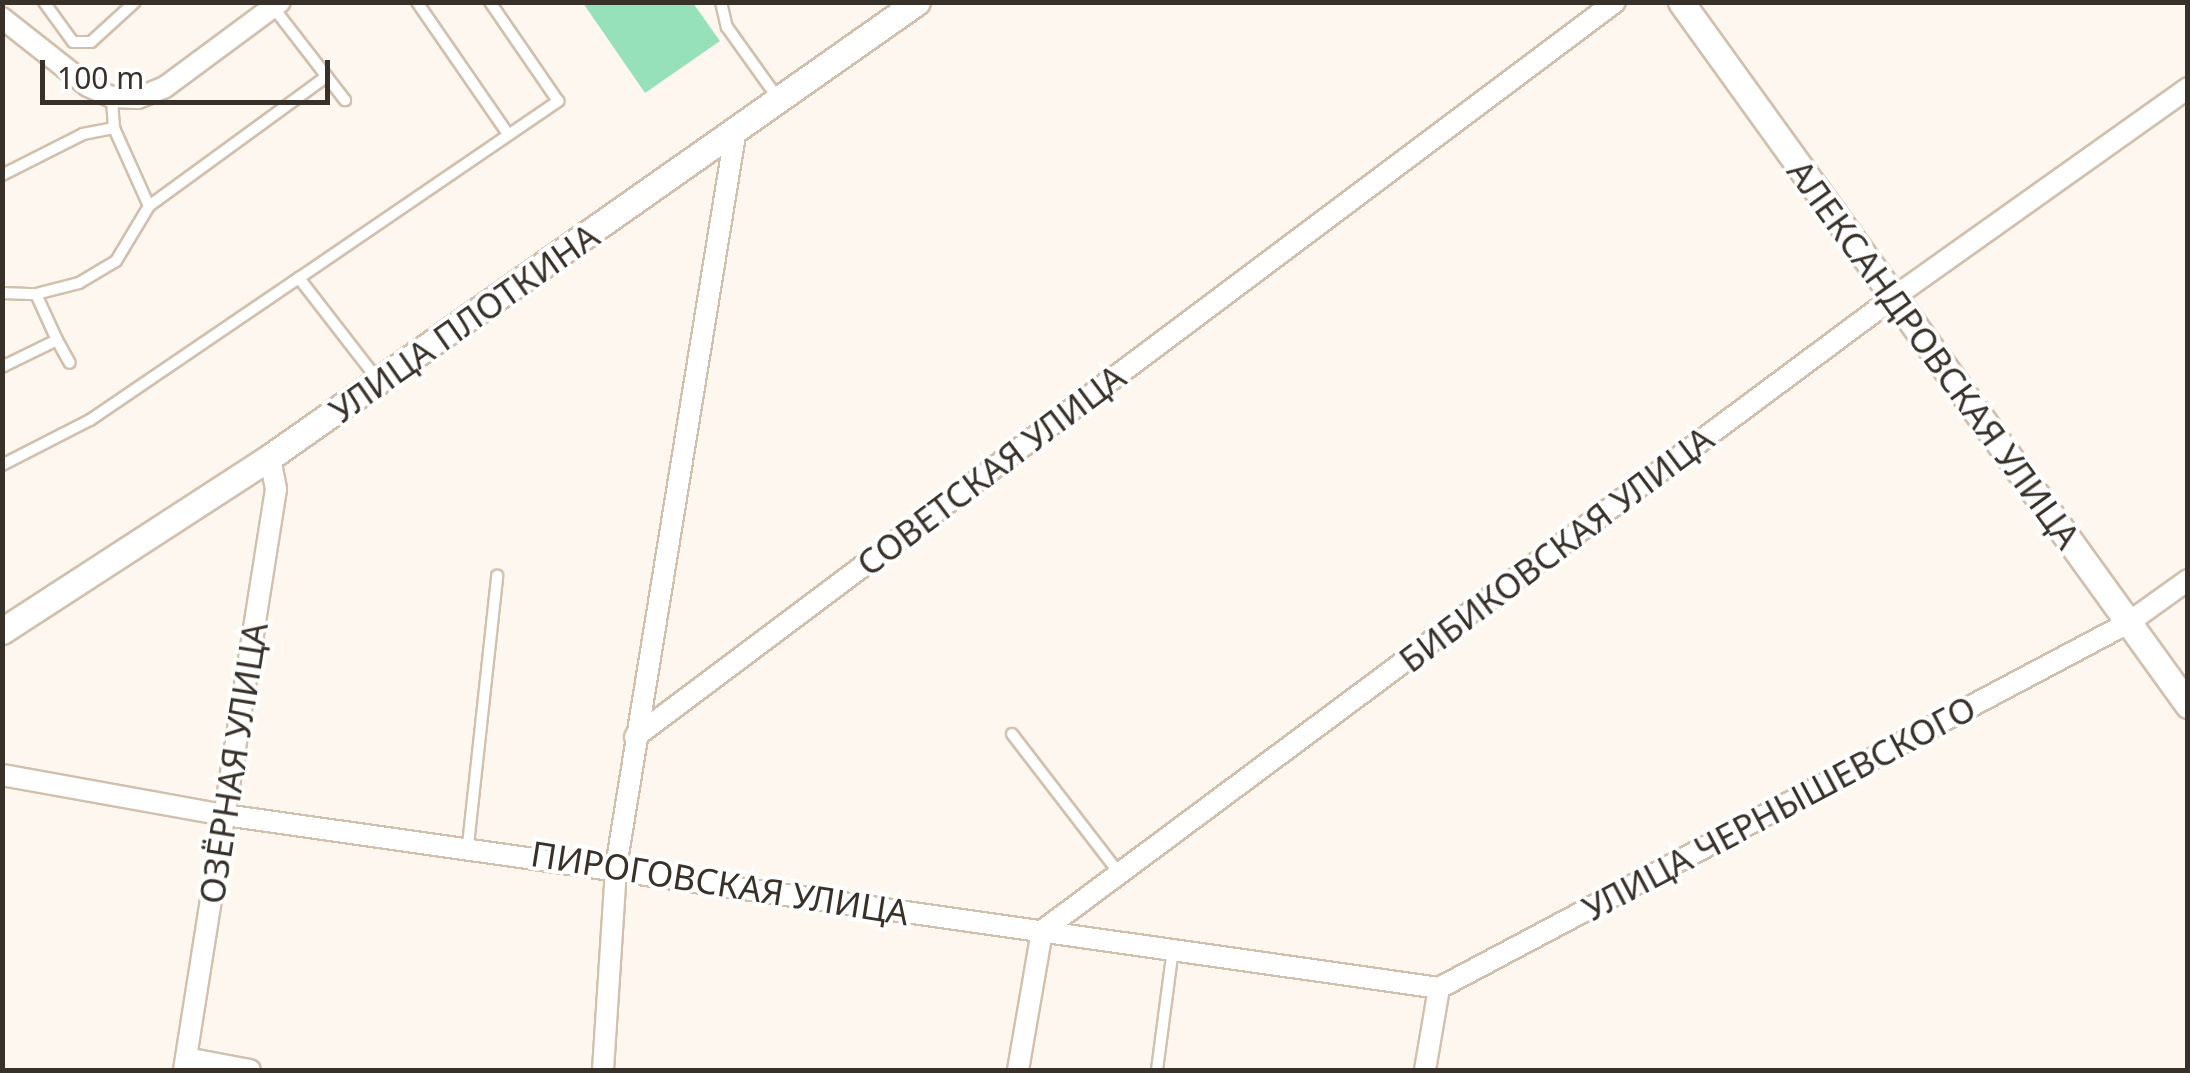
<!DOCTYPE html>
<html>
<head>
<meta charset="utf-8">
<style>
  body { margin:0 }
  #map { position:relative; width:2190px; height:1073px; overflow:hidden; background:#fef7ef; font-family:"Noto Sans",sans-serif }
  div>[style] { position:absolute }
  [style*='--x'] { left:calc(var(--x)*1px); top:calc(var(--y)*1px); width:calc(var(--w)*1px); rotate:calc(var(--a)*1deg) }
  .green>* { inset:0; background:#97e1ba }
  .roads { filter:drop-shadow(2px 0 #d2c0ae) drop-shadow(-2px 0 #d2c0ae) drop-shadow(0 2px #d2c0ae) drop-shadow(0 -2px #d2c0ae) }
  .service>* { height:10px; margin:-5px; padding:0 5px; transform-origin:5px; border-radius:5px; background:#fff }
  .minor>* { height:20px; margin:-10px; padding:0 10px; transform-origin:10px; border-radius:10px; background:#fff }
  .tertiary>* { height:25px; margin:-12.5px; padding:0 12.5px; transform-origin:12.5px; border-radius:12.5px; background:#fff }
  span { translate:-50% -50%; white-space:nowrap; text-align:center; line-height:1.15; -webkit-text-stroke:8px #fff; paint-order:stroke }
  .street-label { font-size:35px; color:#38312a }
  .frame { position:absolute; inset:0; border:5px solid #38312a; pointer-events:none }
  .scale { position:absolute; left:40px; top:60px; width:290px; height:45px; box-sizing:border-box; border:5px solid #38312a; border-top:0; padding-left:12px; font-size:30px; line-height:35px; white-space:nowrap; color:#38312a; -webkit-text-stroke:8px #fff; paint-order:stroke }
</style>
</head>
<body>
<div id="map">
  <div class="green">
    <div style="clip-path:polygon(583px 3px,693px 3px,720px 41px,645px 93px)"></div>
  </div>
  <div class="roads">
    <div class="service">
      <div style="--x:44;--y:2;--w:49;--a:54.1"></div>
      <div style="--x:73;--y:42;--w:18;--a:0"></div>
      <div style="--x:91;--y:42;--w:59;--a:-42.3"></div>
      <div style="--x:417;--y:2;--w:160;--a:55.4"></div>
      <div style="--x:721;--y:2;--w:26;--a:77"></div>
      <div style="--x:727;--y:27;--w:86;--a:54.5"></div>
      <div style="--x:273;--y:7;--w:118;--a:52.3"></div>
      <div style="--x:2;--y:175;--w:91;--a:-26.8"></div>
      <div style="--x:83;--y:134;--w:32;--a:-11"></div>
      <div style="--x:149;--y:206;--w:220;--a:-36.1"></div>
      <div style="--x:2;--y:293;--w:34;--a:2"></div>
      <div style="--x:36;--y:294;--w:51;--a:65.5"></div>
      <div style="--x:57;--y:340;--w:61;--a:153.9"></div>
      <div style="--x:36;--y:294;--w:44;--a:-14.3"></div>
      <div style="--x:79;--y:283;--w:43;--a:-30.7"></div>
      <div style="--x:116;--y:261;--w:64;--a:-59"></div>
      <div style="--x:149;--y:206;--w:85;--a:-114.2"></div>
      <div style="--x:114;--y:128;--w:31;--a:-94"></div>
      <div style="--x:57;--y:340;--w:26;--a:61"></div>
      <div style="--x:378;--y:380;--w:129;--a:-127.8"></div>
      <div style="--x:299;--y:278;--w:314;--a:-34.3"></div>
      <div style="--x:558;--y:101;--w:120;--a:-124.5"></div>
      <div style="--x:2;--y:465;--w:99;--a:-27.1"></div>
      <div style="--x:90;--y:420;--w:253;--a:-34.2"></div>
      <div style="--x:1012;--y:734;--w:177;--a:52.4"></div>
      <div style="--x:468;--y:845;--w:271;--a:-83.8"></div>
      <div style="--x:1157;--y:1070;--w:122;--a:-82.5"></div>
    </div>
    <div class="minor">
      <div style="--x:2;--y:18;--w:110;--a:38.3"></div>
      <div style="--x:88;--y:86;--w:26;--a:25"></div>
      <div style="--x:112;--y:97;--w:26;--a:2"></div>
      <div style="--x:138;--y:98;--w:29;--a:-22"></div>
      <div style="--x:165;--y:87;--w:143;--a:-36.5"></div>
      <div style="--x:635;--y:737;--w:1225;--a:-36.87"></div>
      <div style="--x:2;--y:775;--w:227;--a:10.2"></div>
      <div style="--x:225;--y:815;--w:1226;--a:8.11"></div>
      <div style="--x:186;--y:1058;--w:65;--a:10.6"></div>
      <div style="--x:184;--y:1070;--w:588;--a:-81"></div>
      <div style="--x:276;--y:489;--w:33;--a:-101"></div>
      <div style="--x:603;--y:1070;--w:203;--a:-86.3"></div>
      <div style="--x:616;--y:867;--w:742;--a:-80.77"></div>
      <div style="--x:1018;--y:1070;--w:141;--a:-80.2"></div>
      <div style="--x:1042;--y:931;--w:1062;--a:-36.65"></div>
      <div style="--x:1894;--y:297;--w:361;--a:-35.4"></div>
      <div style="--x:1425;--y:1070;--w:83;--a:-80.3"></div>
      <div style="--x:1439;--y:988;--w:780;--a:-27.91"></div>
      <div style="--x:2128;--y:623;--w:74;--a:-35.6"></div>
    </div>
    <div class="tertiary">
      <div style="--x:1681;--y:2;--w:867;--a:54.2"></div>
      <div style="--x:2;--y:631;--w:320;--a:-33"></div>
      <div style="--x:270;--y:457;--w:791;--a:-35.12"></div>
    </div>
  </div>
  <div class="street-label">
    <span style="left:464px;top:323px;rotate:-35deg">УЛИЦА ПЛОТКИНА</span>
    <span style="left:1934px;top:354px;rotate:54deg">АЛЕКСАНДРОВСКАЯ УЛИЦА</span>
    <span style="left:991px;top:470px;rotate:-37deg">СОВЕТСКАЯ УЛИЦА</span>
    <span style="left:1556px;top:549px;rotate:-37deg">БИБИКОВСКАЯ УЛИЦА</span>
    <span style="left:233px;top:763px;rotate:-81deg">ОЗЁРНАЯ УЛИЦА</span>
    <span style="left:1779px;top:808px;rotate:-28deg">УЛИЦА ЧЕРНЫШЕВСКОГО</span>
    <span style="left:720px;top:883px;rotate:9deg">ПИРОГОВСКАЯ УЛИЦА</span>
  </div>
  <div class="frame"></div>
  <div class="scale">100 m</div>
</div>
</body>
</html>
